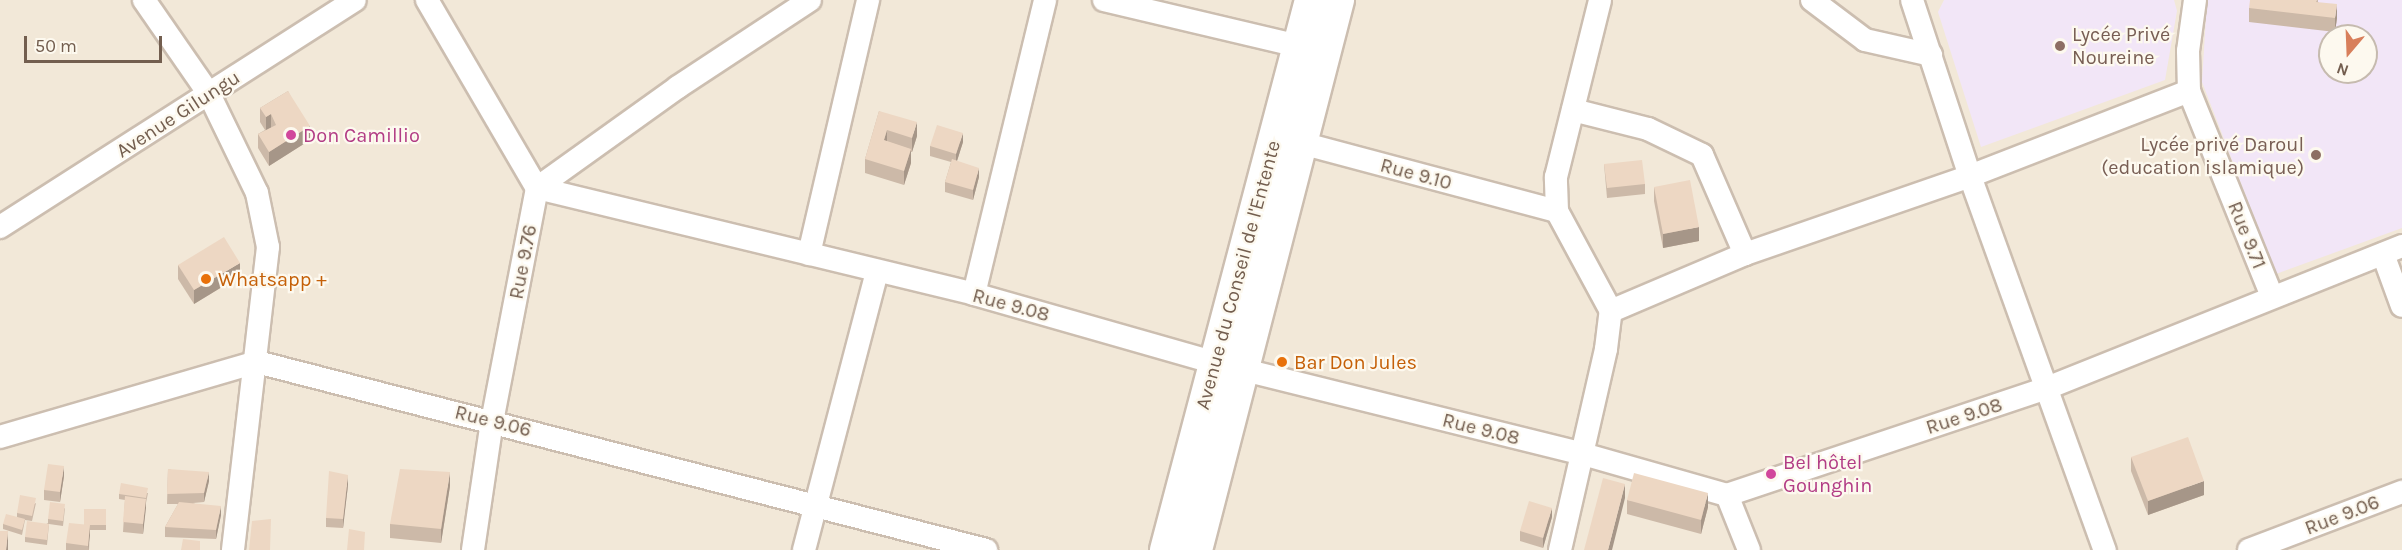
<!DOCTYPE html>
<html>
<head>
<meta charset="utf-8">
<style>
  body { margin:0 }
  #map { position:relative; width:2402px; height:550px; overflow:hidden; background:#fbf5e9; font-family:Karla,sans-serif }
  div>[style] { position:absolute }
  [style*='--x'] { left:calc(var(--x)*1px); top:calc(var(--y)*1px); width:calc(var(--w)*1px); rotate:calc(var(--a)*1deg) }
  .residential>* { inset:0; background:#f2e8d8 }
  .education>* { inset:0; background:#f2e6f7 }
  .roads { filter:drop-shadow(2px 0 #ccbeb0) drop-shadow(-2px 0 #ccbeb0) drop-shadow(0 2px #ccbeb0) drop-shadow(0 -2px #ccbeb0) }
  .street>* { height:22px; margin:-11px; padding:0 11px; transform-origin:11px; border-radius:11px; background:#fff }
  .secondary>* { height:32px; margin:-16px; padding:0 16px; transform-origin:16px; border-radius:16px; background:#fff }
  .wall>* { inset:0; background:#ccb9a8 }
  .shaded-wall>* { inset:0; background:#a69688 }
  .building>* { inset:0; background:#edd7c3 }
  .dots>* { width:16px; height:16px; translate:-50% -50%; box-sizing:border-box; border:3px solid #fdf9ef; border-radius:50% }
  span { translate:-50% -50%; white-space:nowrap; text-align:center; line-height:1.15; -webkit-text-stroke:4.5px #fdf9ef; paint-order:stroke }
  .education-label { font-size:20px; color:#785e54 }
  .left { translate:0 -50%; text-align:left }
  .right { translate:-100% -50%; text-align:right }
  .street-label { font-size:20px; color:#735e4f }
  .hotel-label { font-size:20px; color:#b23c85 }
  .food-label { font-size:20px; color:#c56008 }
  .north { position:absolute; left:2318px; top:24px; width:60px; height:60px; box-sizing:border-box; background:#fdf9ef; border:2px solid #c6bbaf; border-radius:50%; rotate:199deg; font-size:16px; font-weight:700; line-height:24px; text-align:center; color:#735e4f }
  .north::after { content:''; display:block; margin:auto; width:21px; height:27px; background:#d87f5b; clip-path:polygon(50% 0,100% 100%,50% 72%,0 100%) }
  .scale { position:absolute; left:24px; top:36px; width:138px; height:27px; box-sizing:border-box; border:3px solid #735e4f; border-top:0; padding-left:8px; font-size:18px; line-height:21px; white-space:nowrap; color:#735e4f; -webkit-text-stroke:4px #fdf9ef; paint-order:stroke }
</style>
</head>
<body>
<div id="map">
  <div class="residential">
    <div style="clip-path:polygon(evenodd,0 0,2402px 0,2402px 550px,0 550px,0 0,2330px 36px,2366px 36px,2366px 72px,2330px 72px,2330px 36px)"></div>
  </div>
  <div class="education">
    <div style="clip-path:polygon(1944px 0,2174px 0,2177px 11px,2165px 80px,1981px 147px,1938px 12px)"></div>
    <div style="clip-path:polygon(evenodd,2207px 0,2402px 0,2402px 228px,2276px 274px,2202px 82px,2207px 0,2330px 36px,2366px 36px,2366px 72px,2330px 72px,2330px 36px)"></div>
  </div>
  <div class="roads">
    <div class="street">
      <div style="--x:144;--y:0;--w:114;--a:55.3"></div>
      <div style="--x:209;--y:94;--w:110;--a:64.1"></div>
      <div style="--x:257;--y:193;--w:55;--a:78.5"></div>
      <div style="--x:268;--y:247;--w:305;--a:96.6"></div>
      <div style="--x:427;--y:0;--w:218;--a:59.7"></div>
      <div style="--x:537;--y:188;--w:237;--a:100.9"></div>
      <div style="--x:492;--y:421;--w:130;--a:98.4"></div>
      <div style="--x:1104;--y:0;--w:213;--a:13.3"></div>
      <div style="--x:1812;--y:0;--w:66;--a:37"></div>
      <div style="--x:1865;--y:40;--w:68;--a:12.8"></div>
      <div style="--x:1912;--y:0;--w:185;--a:71.8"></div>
      <div style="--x:1970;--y:176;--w:398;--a:70.2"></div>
      <div style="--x:2195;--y:0;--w:51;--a:97.8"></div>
      <div style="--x:2188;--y:51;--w:40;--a:88.6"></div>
      <div style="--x:2189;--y:91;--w:221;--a:68"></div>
      <div style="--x:1573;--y:110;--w:77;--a:14.2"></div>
      <div style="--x:1648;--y:129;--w:60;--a:25.7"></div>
      <div style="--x:1702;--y:155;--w:108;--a:66.5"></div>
      <div style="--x:1286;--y:139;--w:280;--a:14.9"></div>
      <div style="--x:537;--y:188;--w:450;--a:13.6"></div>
      <div style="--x:974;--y:294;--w:252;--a:15.9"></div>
      <div style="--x:1216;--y:363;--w:378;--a:13.9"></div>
      <div style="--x:1583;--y:454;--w:150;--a:15.9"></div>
      <div style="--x:1727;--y:495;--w:337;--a:-18.5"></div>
      <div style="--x:2047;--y:388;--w:382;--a:-21.8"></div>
      <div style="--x:537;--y:188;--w:173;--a:-35.6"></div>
      <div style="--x:678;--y:87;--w:158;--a:-33.4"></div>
      <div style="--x:0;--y:227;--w:421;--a:-32.6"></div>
      <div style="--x:809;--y:254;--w:261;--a:-76.9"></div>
      <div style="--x:2383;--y:254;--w:55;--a:69.9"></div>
      <div style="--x:974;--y:294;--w:302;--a:-76.4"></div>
      <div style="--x:1611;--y:311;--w:146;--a:-23"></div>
      <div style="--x:1745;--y:254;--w:238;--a:-19.1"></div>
      <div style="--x:1970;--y:176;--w:235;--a:-21.2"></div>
      <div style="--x:0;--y:437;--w:268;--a:-16.3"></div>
      <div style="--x:257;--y:362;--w:753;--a:14.46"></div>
      <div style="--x:1727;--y:495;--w:59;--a:68.2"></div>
      <div style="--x:804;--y:550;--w:287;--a:-75.3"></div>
      <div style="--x:1560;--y:550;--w:206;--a:-77.1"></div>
      <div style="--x:1606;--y:349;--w:38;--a:-83"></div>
      <div style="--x:1611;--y:311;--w:114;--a:-118.4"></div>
      <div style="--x:1557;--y:211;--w:34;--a:-92"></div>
      <div style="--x:1556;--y:177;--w:182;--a:-76"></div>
      <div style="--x:2249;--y:550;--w:164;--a:-20.8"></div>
    </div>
    <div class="secondary">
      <div style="--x:1166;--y:550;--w:569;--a:-75.23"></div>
      <div style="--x:1196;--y:550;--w:568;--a:-75.52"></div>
    </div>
  </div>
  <div class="wall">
    <div style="clip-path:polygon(2318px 0,2318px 2px,2337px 18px,2335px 32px,2249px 22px,2249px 8px)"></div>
    <div style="clip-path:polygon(288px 91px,310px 140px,269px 166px,258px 148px,258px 134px,265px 130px,260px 122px,260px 108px)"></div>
    <div style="clip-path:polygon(879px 111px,917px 136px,912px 152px,911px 152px,911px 163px,904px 185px,865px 173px,865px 159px)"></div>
    <div style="clip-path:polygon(963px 142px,957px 161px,979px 177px,973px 200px,945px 192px,945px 182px,951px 162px,930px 156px,930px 146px)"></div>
    <div style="clip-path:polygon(1604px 164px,1645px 184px,1645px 194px,1607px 198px)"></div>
    <div style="clip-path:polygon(1654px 187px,1699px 241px,1663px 248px,1654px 201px)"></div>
    <div style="clip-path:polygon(178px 265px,240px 276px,194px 304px,178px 279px)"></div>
    <div style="clip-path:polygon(2131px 457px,2204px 495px,2148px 515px,2131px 471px)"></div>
    <div style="clip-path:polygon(168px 469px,209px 481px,204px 502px,193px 503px,221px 515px,216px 539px,165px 537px,165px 527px,178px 504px,167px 504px)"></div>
    <div style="clip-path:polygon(64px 476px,60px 502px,44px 500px,44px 490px)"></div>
    <div style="clip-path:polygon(348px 485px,343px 528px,326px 527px,326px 518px)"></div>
    <div style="clip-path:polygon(450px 486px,441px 543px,390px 538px,390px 524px)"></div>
    <div style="clip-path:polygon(148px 493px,146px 503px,143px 534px,123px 532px,125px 500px,119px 499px,119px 494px)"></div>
    <div style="clip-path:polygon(1627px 500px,1708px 507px,1701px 534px,1627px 514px)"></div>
    <div style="clip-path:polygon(36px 503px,32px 521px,25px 520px,22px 535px,3px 529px,3px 524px,17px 517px,17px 513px)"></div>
    <div style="clip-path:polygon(65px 508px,63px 526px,49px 524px,47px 545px,25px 542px,25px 537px,48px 523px,48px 519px)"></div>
    <div style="clip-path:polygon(106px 509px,106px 530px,90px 530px,89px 550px,66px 550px,66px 543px)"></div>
    <div style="clip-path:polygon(1552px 517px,1543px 548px,1520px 541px,1520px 531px)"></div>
  </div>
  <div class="shaded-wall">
    <div style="clip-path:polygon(2337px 4px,2337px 18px,2335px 32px,2335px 18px)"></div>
    <div style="clip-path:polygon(271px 114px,271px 128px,266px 131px,266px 117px)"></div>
    <div style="clip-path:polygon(917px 122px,917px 136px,912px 152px,912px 138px)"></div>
    <div style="clip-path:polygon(310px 126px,310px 140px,269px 166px,269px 152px)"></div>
    <div style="clip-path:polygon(887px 130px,887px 144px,884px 140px)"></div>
    <div style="clip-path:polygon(963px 133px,963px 142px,956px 164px,956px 154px)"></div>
    <div style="clip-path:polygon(911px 149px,911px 163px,904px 185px,904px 171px)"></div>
    <div style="clip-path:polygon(979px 168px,979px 177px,973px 200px,973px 190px)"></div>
    <div style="clip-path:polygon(1699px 227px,1699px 241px,1663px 248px,1663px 234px)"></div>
    <div style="clip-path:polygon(240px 263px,240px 276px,194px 304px,194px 290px)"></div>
    <div style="clip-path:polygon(64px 466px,64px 476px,60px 502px,60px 492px)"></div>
    <div style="clip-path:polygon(209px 472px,209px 481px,204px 502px,204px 493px)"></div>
    <div style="clip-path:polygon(450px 472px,450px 486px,441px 543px,441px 529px)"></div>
    <div style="clip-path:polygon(348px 475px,348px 485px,343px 528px,343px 519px)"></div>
    <div style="clip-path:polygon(2204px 481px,2204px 495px,2148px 515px,2148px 501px)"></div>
    <div style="clip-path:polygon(1625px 484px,1625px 498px,1612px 550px,1608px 550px)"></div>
    <div style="clip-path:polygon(1708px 493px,1708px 507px,1701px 534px,1701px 520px)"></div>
    <div style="clip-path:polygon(146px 499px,146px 508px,143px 534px,143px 524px)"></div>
    <div style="clip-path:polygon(221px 506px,221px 515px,216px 539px,216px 530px)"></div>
    <div style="clip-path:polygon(1552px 508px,1552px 517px,1543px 548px,1543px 538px)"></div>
    <div style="clip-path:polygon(90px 525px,90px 535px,88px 550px,88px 546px)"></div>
    <div style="clip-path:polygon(8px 531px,8px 550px,6px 550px)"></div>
  </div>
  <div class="building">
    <div style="clip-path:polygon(2250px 0,2317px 0,2316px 2px,2337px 4px,2335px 18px,2249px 8px)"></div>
    <div style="clip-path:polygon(288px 91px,310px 126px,269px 152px,258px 134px,276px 125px,271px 114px,266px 117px,260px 108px)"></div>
    <div style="clip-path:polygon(879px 111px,917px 122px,912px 138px,887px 130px,884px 140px,911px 149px,904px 171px,865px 159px)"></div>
    <div style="clip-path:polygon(937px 125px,963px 133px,956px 154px,930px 146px)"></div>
    <div style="clip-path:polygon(952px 159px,979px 168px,973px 190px,945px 182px)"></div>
    <div style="clip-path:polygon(1642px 160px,1645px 184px,1607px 188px,1604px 164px)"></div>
    <div style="clip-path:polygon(1690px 180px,1699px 227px,1663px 234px,1654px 187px)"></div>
    <div style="clip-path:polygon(224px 237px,240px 263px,194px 290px,178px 265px)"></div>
    <div style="clip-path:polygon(2188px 437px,2204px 481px,2148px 501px,2131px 457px)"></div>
    <div style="clip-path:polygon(48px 464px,64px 466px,60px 492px,44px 490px)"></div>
    <div style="clip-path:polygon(168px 469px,209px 472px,204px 493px,167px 494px)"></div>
    <div style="clip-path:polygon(400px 469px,450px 472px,441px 529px,390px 524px)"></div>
    <div style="clip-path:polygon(329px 471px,348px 475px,343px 519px,326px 518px)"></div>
    <div style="clip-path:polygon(1634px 473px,1708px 493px,1701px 520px,1627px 500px)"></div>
    <div style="clip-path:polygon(1603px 478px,1625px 484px,1608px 550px,1584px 550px)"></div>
    <div style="clip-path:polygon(121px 483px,148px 488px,146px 498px,119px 494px)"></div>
    <div style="clip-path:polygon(20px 495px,36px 498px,32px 516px,17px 513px)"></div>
    <div style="clip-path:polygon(125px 496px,146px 499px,143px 524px,123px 522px)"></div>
    <div style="clip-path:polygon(1529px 501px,1552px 508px,1543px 538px,1520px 531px)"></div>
    <div style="clip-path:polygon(50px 502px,65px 504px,63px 521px,48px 519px)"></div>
    <div style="clip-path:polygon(179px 502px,221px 506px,216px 530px,165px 527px)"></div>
    <div style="clip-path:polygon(84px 509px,106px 509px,106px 525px,84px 525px)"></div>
    <div style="clip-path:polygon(6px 514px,25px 519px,22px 530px,3px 524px)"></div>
    <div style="clip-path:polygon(271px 519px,270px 550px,249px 550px,252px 521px)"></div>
    <div style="clip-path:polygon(27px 521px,49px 524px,47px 540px,25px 537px)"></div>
    <div style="clip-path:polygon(69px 523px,90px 525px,88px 546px,66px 543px)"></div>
    <div style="clip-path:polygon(349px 529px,365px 532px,364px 550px,347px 550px)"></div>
    <div style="clip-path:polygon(0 531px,8px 531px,6px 550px,0 550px)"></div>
    <div style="clip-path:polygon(183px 539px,200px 541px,200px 550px,181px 550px)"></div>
  </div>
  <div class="dots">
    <div style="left:2060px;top:46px;background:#8d6e63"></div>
    <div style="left:291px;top:135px;background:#d1479c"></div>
    <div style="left:2316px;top:155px;background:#8d6e63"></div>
    <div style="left:206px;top:279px;background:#e8710a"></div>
    <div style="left:1282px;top:362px;background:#e8710a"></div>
    <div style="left:1771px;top:474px;background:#d1479c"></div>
  </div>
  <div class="education-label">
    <span class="left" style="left:2072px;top:46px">Lycée Privé<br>Noureine</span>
    <span class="right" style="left:2304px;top:156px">Lycée privé Daroul<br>(education islamique)</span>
  </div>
  <div class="street-label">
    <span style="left:178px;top:114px;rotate:-33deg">Avenue Gilungu</span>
    <span style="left:1416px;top:174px;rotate:15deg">Rue 9.10</span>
    <span style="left:2247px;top:235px;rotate:68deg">Rue 9.71</span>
    <span style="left:523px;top:262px;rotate:-79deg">Rue 9.76</span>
    <span style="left:1238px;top:275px;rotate:-75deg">Avenue du Conseil de l'Entente</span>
    <span style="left:1011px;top:305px;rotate:15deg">Rue 9.08</span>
    <span style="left:1964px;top:416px;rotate:-18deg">Rue 9.08</span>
    <span style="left:493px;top:421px;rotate:14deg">Rue 9.06</span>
    <span style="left:1481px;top:429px;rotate:14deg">Rue 9.08</span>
    <span style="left:2342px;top:515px;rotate:-21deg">Rue 9.06</span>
  </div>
  <div class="hotel-label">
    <span class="left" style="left:303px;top:135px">Don Camillio</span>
    <span class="left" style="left:1783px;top:474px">Bel hôtel<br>Gounghin</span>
  </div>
  <div class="food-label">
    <span class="left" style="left:218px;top:279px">Whatsapp +</span>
    <span class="left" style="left:1294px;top:362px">Bar Don Jules</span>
  </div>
  <div class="north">N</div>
  <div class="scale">50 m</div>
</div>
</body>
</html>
